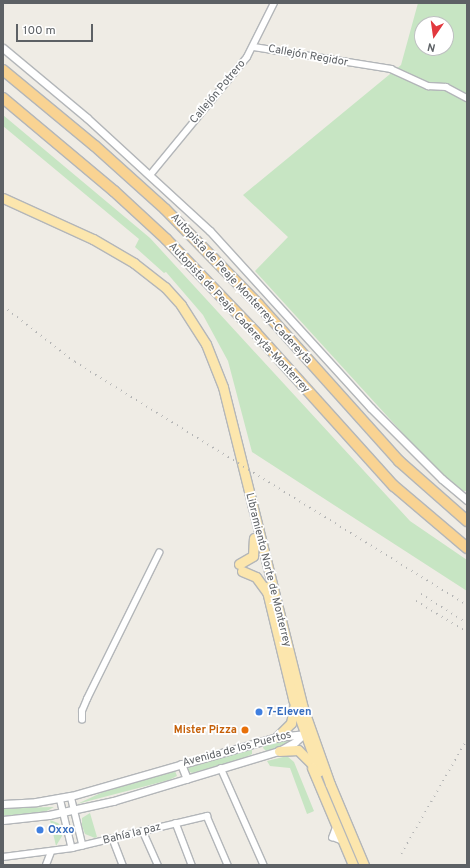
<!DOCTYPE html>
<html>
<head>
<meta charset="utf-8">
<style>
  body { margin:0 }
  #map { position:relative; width:470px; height:868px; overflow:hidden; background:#efece5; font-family:Overpass,sans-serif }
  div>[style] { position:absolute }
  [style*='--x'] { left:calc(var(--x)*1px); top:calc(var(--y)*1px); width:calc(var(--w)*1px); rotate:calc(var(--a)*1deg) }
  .green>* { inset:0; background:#c7e5c3 }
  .roads { filter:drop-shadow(1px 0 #b3b6b9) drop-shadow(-1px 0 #b3b6b9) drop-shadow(0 1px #b3b6b9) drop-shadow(0 -1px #b3b6b9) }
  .minor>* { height:5.5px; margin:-2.75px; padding:0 2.75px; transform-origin:2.75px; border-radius:2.75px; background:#fff }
  .tertiary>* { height:7px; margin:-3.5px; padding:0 3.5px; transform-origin:3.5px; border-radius:3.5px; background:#fff }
  .primary>* { height:9px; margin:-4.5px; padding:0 4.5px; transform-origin:4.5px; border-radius:4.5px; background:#fce6ad }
  .motorway>* { height:10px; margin:-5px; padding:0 5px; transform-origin:5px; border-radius:5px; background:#f9d392 }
  .rail>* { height:1.5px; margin-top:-0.75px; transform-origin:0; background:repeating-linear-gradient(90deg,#b4b5b5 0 1px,transparent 0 6px) }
  .dots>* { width:11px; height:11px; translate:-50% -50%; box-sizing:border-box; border:2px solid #fff; border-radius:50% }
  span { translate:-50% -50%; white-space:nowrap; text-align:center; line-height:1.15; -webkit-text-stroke:3.5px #fff; paint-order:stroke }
  .street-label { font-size:11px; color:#5d6165 }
  .shop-label { font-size:11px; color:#366cbe; font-weight:700 }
  .left { translate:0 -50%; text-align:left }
  .food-label { font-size:11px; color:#c56008; font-weight:700 }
  .right { translate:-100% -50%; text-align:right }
  .frame { position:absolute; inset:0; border:4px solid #5d6165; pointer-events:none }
  .north { position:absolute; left:414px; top:16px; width:40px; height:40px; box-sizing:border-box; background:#fff; border:1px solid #bec0c1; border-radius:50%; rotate:193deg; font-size:11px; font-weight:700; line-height:16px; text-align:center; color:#5d6165 }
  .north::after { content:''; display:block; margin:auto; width:14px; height:18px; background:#e2383e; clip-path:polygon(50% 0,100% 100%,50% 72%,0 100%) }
  .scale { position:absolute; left:16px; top:24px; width:77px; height:18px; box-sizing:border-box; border:2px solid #5d6165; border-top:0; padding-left:5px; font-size:12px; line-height:14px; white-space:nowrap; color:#5d6165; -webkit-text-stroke:3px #fff; paint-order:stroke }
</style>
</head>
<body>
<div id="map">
  <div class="green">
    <div style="clip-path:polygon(evenodd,418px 3px,467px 3px,467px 491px,462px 491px,428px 461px,255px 271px,288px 237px,243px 195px,401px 65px,418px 3px,422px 24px,446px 24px,446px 48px,422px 48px,422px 24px)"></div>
    <div style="clip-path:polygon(3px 115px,150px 238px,410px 521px,467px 560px,467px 591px,252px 452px,228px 361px,203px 315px,166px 272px,164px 273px,135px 247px,139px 239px,3px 126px)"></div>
    <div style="clip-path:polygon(291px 736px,295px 739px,292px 743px,266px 751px,263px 748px,264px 743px)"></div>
    <div style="clip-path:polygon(248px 748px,252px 749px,252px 754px,244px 758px,192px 773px,187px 770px,190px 766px)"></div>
    <div style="clip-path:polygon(287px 756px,294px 762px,314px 811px,312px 812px,307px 814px,290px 768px,270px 766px,267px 761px)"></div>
    <div style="clip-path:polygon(175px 771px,177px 776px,169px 780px,77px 804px,103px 792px)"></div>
    <div style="clip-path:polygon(54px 807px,45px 812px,3px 816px,3px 808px)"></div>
    <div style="clip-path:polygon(90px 813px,97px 837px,95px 838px,85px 834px,82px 826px,82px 818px)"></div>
    <div style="clip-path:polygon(50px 820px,58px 823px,61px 826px,62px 836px,56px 846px)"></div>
  </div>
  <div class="roads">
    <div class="minor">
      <div style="--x:254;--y:47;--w:139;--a:9.1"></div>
      <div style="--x:391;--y:69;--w:41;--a:24.7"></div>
      <div style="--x:428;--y:86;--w:18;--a:3"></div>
      <div style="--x:446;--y:87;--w:24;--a:28"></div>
      <div style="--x:151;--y:174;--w:151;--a:-50.6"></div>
      <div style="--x:247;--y:57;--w:60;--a:-63.4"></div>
      <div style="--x:82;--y:720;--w:9;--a:-90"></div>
      <div style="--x:82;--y:711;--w:13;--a:-67"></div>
      <div style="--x:87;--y:699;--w:163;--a:-63.7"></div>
      <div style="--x:221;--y:768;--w:106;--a:66.1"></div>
      <div style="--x:71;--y:796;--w:51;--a:76.5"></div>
      <div style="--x:60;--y:798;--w:51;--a:76.5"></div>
      <div style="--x:176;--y:823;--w:45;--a:69.1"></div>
      <div style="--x:336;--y:829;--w:9;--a:111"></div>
      <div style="--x:333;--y:837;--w:11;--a:22"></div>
      <div style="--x:143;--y:831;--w:37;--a:66"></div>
      <div style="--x:113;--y:839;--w:28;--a:69"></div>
      <div style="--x:3;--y:857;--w:70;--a:-7.4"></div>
      <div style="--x:72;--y:848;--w:139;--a:-13.3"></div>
      <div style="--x:207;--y:816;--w:53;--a:66.8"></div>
      <div style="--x:46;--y:865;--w:14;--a:-69"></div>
    </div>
    <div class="tertiary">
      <div style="--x:3;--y:48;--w:109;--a:39.8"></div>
      <div style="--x:87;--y:118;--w:167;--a:42.6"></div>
      <div style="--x:210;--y:231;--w:239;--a:47.7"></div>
      <div style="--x:371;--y:408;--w:100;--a:45"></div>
      <div style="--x:442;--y:479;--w:33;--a:40"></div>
      <div style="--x:181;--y:764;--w:16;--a:68"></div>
      <div style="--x:3;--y:804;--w:33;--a:-3"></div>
      <div style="--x:36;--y:802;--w:36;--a:-10"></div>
      <div style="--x:71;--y:796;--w:214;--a:-16"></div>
      <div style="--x:277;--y:737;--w:27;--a:-6"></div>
      <div style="--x:3;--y:820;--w:46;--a:-6.2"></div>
      <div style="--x:49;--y:815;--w:66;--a:-12.3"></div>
      <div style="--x:113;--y:801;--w:173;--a:-16.8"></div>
      <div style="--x:279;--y:751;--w:18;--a:-29"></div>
      <div style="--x:295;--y:742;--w:12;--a:-42"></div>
    </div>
    <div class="primary">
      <div style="--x:3;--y:198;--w:99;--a:24.5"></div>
      <div style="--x:93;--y:239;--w:48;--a:30.3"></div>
      <div style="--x:134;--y:263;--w:39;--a:38"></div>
      <div style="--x:165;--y:287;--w:24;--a:48"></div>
      <div style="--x:181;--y:305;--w:46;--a:57.3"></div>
      <div style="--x:206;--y:344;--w:46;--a:68.4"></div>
      <div style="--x:223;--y:387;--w:328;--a:76"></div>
      <div style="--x:302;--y:705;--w:84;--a:70.5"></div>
      <div style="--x:330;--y:784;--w:88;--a:67.2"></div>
      <div style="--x:239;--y:564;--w:16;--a:-30"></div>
      <div style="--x:253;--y:556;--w:18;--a:-87"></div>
      <div style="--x:242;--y:571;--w:15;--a:23"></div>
      <div style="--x:256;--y:577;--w:19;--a:54"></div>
      <div style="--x:266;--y:587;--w:115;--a:76.4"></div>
      <div style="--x:293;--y:699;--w:77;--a:70.4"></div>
      <div style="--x:277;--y:737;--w:20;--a:-45"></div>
      <div style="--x:291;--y:723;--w:16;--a:-79"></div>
      <div style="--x:279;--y:751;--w:19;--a:-3"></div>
      <div style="--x:298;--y:750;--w:21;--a:45"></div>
      <div style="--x:312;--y:768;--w:105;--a:67.1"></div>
    </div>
    <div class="motorway">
      <div style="--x:3;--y:70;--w:119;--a:39.6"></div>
      <div style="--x:95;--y:146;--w:94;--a:42"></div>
      <div style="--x:165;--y:209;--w:134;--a:45.6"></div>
      <div style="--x:259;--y:305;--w:210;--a:48.1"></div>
      <div style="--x:399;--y:461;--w:91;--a:41.4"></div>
      <div style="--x:3;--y:98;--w:145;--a:40"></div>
      <div style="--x:114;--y:191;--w:71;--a:42.7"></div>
      <div style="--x:166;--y:239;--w:130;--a:46.2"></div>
      <div style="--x:256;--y:333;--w:206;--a:48"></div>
      <div style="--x:394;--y:486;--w:96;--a:40.3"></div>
    </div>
  </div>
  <div class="rail">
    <div style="--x:3;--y:306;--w:91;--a:37.9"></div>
    <div style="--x:75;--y:362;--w:461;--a:31.8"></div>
    <div style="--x:421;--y:594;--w:54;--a:32.2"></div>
    <div style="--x:416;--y:601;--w:60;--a:31.3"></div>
    <div style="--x:401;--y:854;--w:133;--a:-60.1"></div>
  </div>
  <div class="dots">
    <div style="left:259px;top:712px;background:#3f7fe0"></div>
    <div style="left:245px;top:730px;background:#e8710a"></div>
    <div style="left:40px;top:830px;background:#3f7fe0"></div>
  </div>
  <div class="street-label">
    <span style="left:308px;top:56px;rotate:10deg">Callejón Regidor</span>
    <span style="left:218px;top:92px;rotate:-50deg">Callejón Potrero</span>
    <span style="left:241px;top:289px;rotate:47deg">Autopista de Peaje Monterrey-Cadereyta</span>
    <span style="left:239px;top:318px;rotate:47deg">Autopista de Peaje Cadereyta-Monterrey</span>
    <span style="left:268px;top:570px;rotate:76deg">Libramiento Norte de Monterrey</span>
    <span style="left:237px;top:749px;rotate:-15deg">Avenida de los Puertos</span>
    <span style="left:132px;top:834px;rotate:-14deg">Bahía la paz</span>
  </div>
  <div class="shop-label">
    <span class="left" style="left:267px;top:712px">7-Eleven</span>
    <span class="left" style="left:48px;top:830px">Oxxo</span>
  </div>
  <div class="food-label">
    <span class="right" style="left:237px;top:730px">Mister Pizza</span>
  </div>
  <div class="frame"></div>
  <div class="north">N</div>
  <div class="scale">100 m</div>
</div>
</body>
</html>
